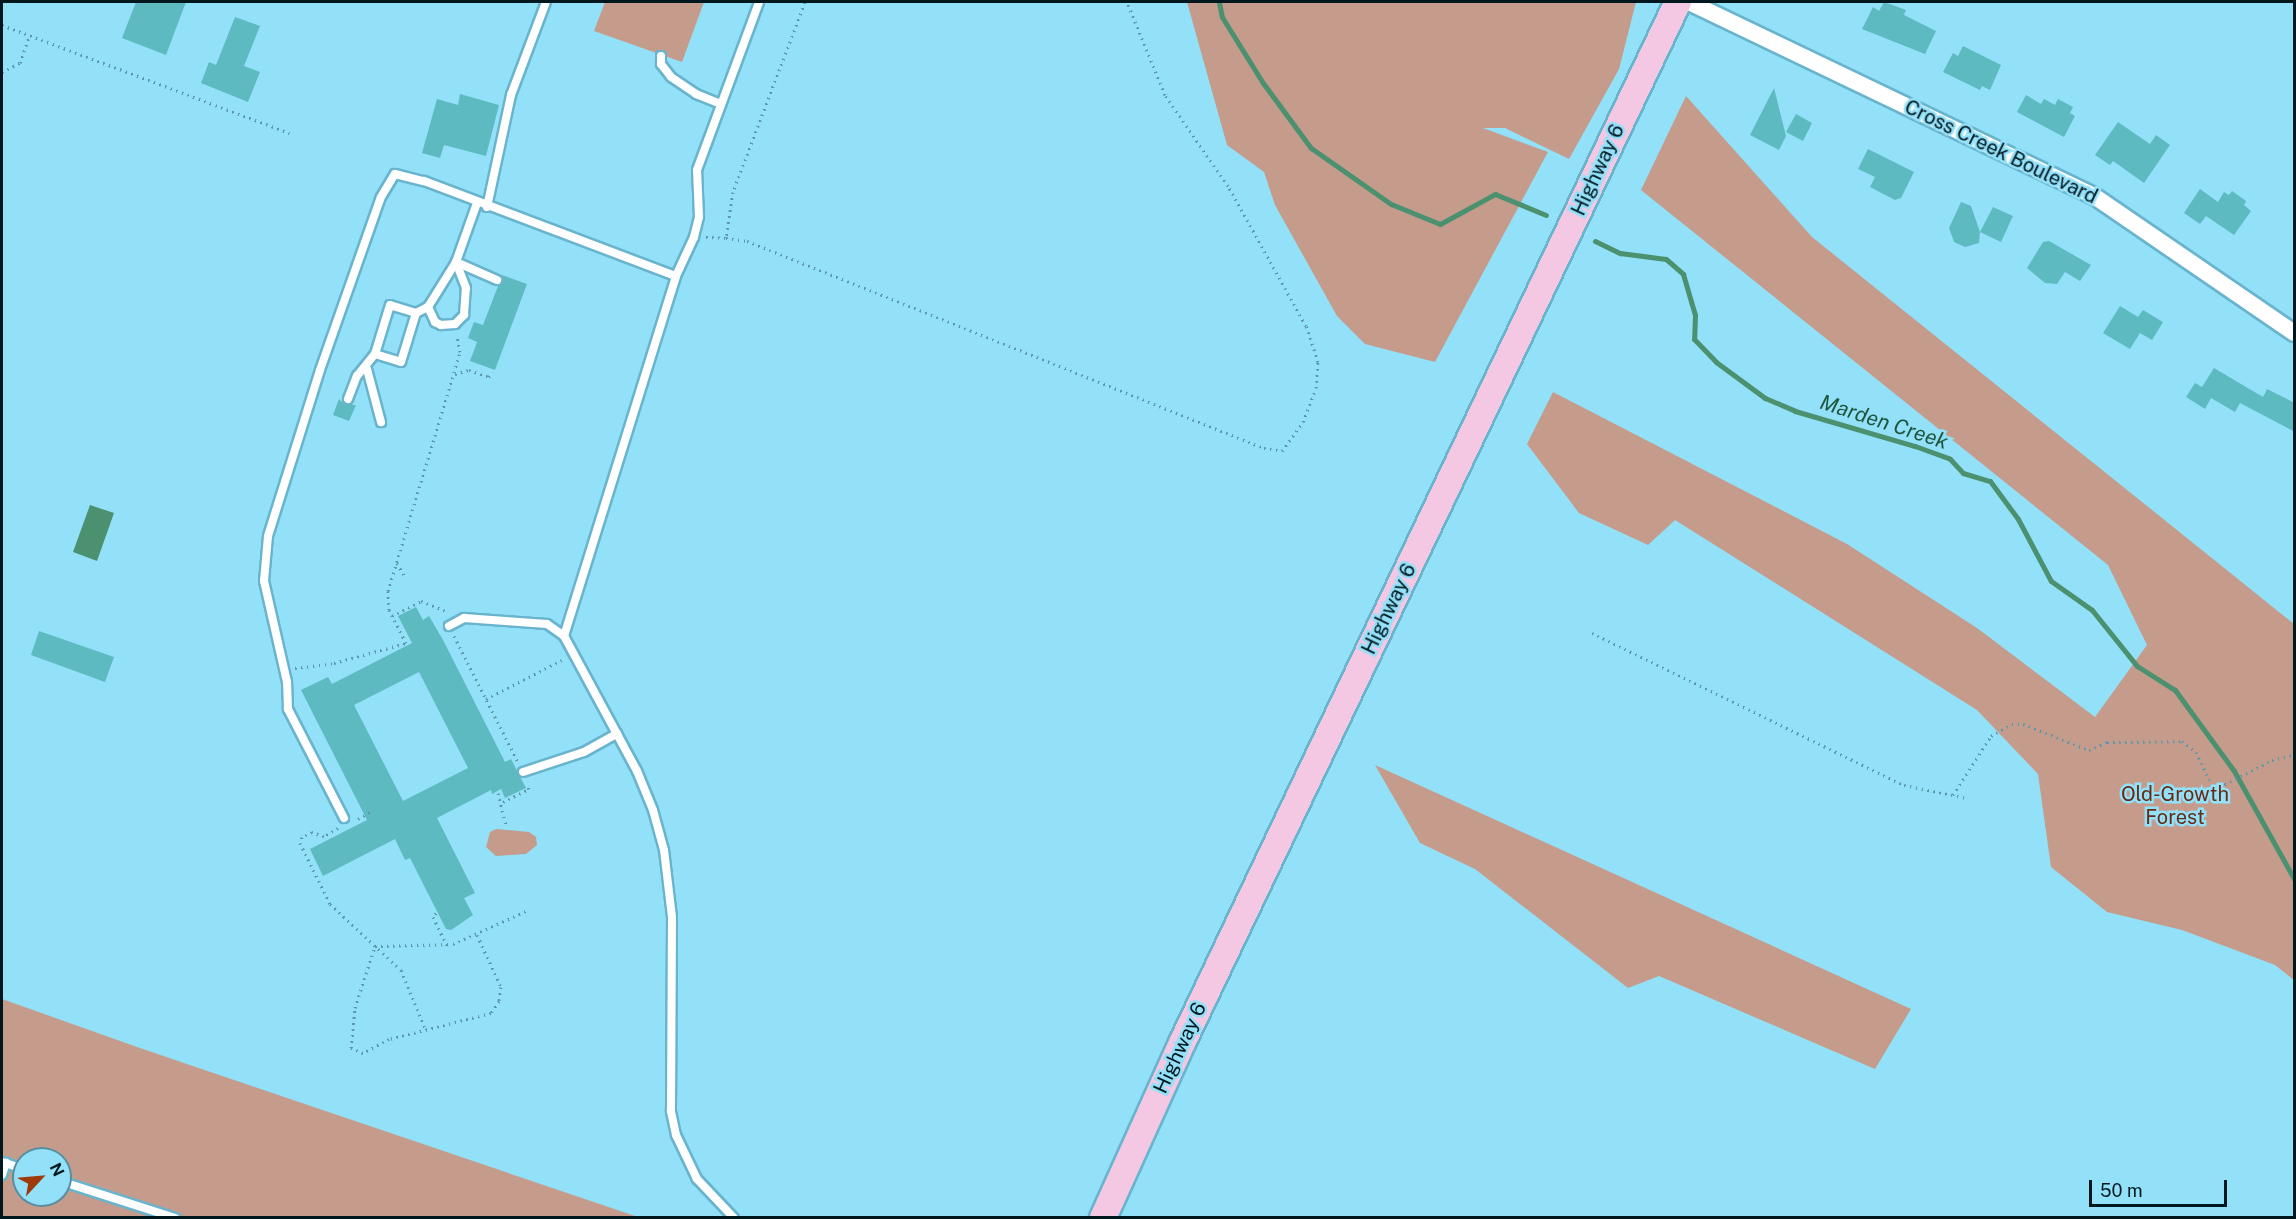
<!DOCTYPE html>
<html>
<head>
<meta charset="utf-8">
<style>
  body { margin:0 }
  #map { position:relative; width:2296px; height:1219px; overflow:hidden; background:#93e0f9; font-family:"Public Sans",sans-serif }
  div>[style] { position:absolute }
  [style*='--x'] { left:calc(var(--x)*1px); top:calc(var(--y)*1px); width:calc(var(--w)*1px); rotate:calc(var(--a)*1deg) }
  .green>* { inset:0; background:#c59b8b }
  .water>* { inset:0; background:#4b916f }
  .stream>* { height:5px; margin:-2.5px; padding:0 2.5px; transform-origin:2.5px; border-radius:2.5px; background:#4b916f }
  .building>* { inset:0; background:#5dbac0 }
  .path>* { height:3px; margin-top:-1.5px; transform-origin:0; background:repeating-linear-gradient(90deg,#5e97a9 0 1.5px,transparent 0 6px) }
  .roads { filter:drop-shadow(2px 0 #69b4cd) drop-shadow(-2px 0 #69b4cd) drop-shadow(0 2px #69b4cd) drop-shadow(0 -2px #69b4cd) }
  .lane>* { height:8px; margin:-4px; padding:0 4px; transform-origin:4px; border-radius:4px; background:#fff }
  .street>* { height:16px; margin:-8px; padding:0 8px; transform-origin:8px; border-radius:8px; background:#fff }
  .primary>* { height:26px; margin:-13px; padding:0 13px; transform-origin:13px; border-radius:13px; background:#f4c7e3 }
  span { translate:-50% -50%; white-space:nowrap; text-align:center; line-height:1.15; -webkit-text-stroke:5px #93e0f9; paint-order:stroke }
  .street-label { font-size:20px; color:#01171e }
  .park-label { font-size:20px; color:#672a12 }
  .water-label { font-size:21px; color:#20563e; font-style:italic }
  .frame { position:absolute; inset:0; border:3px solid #01171e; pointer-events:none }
  .north { position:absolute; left:12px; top:1147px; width:60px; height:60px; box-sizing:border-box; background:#93e0f9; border:2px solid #5990a1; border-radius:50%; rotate:64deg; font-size:16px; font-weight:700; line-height:24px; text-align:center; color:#01171e }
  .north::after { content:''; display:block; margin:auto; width:21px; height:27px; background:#9f3a09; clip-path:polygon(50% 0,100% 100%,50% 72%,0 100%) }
  .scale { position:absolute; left:2089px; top:1180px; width:138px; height:27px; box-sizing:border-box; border:3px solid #01171e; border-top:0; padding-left:8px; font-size:18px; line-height:21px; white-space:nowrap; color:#01171e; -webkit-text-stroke:4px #93e0f9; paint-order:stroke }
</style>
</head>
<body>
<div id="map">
  <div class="green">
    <div style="clip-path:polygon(605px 2px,704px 2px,682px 62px,594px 31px)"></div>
    <div style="clip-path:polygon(1187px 2px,1636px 2px,1619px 69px,1569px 159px,1505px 128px,1483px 128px,1548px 152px,1435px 362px,1365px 344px,1337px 316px,1275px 205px,1264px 172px,1227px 145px)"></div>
    <div style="clip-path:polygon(1686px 96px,1812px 237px,2294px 624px,2294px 980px,2275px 965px,2182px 930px,2107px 912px,2051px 867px,2038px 774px,1977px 710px,1675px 520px,1648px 545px,1579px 513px,1527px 444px,1553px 392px,1847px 544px,1977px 628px,2095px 717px,2147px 645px,2108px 565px,1641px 190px)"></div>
    <div style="clip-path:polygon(1375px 765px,1911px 1009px,1875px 1069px,1659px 976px,1628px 988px,1475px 869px,1420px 843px)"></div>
    <div style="clip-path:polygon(496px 829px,529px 832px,536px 837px,537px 845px,526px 854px,496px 856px,486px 847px,490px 832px)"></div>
    <div style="clip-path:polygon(evenodd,2px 999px,137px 1047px,638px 1217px,2px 1217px,2px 999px,24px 1159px,60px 1159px,60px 1195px,24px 1195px,24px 1159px)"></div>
  </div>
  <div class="water">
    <div style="clip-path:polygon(90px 505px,114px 513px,97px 561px,73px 552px)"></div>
  </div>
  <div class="stream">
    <div style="--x:1219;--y:2;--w:15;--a:79"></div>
    <div style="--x:1222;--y:17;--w:78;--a:58.2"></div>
    <div style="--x:1263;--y:83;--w:81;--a:53.6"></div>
    <div style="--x:1311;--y:148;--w:98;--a:35"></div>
    <div style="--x:1391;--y:204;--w:53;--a:22.2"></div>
    <div style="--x:1440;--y:224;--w:63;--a:-28.6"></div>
    <div style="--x:1495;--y:194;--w:55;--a:22.4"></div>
    <div style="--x:1595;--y:241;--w:28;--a:26"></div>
    <div style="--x:1620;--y:253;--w:46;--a:7.4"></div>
    <div style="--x:1666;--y:259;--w:23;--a:41"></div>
    <div style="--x:1683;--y:274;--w:43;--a:73.7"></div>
    <div style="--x:1695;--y:315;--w:24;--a:92"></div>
    <div style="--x:1694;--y:339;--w:32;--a:46"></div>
    <div style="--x:1716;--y:362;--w:61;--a:36.3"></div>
    <div style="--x:1765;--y:398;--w:33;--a:23"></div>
    <div style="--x:1795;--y:411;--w:125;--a:16.3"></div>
    <div style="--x:1915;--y:446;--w:37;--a:20"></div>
    <div style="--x:1950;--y:459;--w:19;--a:47"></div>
    <div style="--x:1963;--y:473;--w:28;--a:17"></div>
    <div style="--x:1990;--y:481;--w:47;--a:53.6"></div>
    <div style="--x:2018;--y:519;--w:70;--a:62"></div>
    <div style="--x:2051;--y:581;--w:50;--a:35.3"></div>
    <div style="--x:2092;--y:610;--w:72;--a:51.2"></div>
    <div style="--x:2137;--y:666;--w:45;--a:32.3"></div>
    <div style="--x:2175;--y:690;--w:100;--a:53.9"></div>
    <div style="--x:2234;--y:771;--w:124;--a:60.9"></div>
  </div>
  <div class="building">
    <div style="clip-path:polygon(136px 2px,186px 2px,166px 55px,122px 38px)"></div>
    <div style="clip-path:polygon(1884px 2px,1906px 10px,1904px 15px,1936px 31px,1925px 54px,1862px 29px,1873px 7px,1879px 11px)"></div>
    <div style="clip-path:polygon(235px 17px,260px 26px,244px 66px,260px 72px,248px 102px,201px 83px,209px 62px,216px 65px)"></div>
    <div style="clip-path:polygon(1963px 46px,2001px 65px,1990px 90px,1982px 86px,1980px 90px,1943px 72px,1953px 53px,1958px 56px)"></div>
    <div style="clip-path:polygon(1774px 88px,1786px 136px,1779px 150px,1750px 135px)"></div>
    <div style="clip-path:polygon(460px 94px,499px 105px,486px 156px,444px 145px,440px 158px,422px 153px,437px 99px,458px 105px)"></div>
    <div style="clip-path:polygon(2026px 95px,2041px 104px,2044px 99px,2055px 105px,2058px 99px,2073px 107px,2070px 113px,2075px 116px,2064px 137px,2017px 112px)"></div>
    <div style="clip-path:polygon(1796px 114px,1812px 123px,1803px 141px,1786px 132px)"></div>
    <div style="clip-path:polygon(2118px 122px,2150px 144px,2156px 135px,2170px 145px,2144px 183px,2113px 161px,2110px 165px,2095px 155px)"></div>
    <div style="clip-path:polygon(1868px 149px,1914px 172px,1901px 198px,1895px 200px,1870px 187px,1875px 177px,1858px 169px)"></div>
    <div style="clip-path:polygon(2200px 189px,2218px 202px,2224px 192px,2229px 195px,2232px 191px,2246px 201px,2244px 205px,2251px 211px,2234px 235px,2206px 216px,2200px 224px,2184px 213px)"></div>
    <div style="clip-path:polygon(1961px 202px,1971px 206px,1980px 232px,1993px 207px,2013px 216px,2001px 242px,1980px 232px,1979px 243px,1965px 247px,1954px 242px,1949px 228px)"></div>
    <div style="clip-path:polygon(2049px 241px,2091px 265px,2080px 281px,2065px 272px,2057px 284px,2045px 283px,2027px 268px,2043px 242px)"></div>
    <div style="clip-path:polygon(502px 275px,527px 284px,495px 370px,470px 361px,477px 342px,468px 338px,474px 322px,483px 325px,498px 286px,503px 282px)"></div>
    <div style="clip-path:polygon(2120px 306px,2138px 317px,2143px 310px,2163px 322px,2152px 340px,2140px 333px,2130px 349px,2103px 333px)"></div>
    <div style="clip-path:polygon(2214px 368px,2263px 397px,2267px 389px,2295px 403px,2295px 432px,2240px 403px,2235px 412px,2211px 398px,2205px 409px,2186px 397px,2195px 383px,2202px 387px)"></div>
    <div style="clip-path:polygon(339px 399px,345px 405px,356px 405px,349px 421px,333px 415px)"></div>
    <div style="clip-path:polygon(evenodd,416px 607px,423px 620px,429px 616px,443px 640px,505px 762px,511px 759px,526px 788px,505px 798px,501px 789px,492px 794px,491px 790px,437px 818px,475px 893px,464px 898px,473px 915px,451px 930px,446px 929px,410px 858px,405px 860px,395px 839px,323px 876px,310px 849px,367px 820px,301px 690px,328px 677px,332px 684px,412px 643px,398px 616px,416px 607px,419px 672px,468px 768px,403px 801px,354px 705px,419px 672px)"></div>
    <div style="clip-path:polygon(39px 631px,114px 657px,105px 682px,31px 655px)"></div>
  </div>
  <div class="path">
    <div style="--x:805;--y:2;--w:203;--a:110.8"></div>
    <div style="--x:733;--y:192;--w:47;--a:98.7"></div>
    <div style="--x:726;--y:238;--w:21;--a:8"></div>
    <div style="--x:747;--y:241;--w:557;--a:21.82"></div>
    <div style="--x:1264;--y:448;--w:18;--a:9"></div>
    <div style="--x:1282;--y:451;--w:36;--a:-54"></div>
    <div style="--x:1303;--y:422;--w:36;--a:-69"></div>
    <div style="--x:1316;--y:388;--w:26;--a:-86"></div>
    <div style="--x:1318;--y:362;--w:38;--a:-108"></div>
    <div style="--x:1306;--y:326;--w:160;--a:-119.1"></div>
    <div style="--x:1228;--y:186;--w:111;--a:-124.7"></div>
    <div style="--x:1165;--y:95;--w:100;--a:-112.2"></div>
    <div style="--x:2;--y:25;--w:307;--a:20.6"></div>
    <div style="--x:2;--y:72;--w:20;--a:-27"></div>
    <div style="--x:20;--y:63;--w:28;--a:-71"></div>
    <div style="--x:706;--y:237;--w:20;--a:3"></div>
    <div style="--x:455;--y:374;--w:15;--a:-16"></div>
    <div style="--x:469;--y:370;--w:21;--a:19"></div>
    <div style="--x:489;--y:377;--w:6;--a:-59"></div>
    <div style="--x:397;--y:563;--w:14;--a:60"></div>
    <div style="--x:392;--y:616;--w:33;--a:-27"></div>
    <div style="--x:421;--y:601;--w:29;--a:22"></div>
    <div style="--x:1592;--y:633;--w:347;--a:26"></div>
    <div style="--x:1904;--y:785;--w:63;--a:11.8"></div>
    <div style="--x:454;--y:636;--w:141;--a:63.1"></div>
    <div style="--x:295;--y:668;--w:39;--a:-7"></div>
    <div style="--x:334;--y:663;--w:75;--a:-15.5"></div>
    <div style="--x:406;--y:643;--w:37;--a:-117"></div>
    <div style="--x:389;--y:610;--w:19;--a:-93"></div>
    <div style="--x:388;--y:591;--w:250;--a:-73.2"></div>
    <div style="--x:460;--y:352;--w:17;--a:-100"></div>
    <div style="--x:486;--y:699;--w:85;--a:-27.2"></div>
    <div style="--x:498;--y:793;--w:32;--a:76"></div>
    <div style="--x:1953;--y:795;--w:70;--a:-57.2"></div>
    <div style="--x:1991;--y:736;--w:24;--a:-30"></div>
    <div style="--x:2012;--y:724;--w:11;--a:0"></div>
    <div style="--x:2023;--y:724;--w:71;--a:21.5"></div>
    <div style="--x:2089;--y:750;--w:20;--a:-24"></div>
    <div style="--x:2107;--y:742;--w:75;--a:-0.8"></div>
    <div style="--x:2182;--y:741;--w:18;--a:38"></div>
    <div style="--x:2196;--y:752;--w:42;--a:64.7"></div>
    <div style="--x:2214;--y:790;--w:65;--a:-27.3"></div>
    <div style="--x:2272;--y:760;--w:23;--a:-13"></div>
    <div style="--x:503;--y:802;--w:29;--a:-27"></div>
    <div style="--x:529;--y:789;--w:5;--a:-112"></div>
    <div style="--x:358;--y:819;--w:16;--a:-30"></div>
    <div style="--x:338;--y:828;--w:16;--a:150"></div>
    <div style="--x:324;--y:836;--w:13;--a:-162"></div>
    <div style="--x:312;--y:832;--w:11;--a:153"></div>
    <div style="--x:302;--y:837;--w:6;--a:108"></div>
    <div style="--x:300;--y:843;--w:68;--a:63.8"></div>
    <div style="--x:330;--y:904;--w:97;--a:42.9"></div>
    <div style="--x:401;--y:970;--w:66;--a:67.7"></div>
    <div style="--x:436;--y:913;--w:5;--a:127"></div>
    <div style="--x:433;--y:917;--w:32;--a:64"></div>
    <div style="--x:477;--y:935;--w:57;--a:65.2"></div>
    <div style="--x:501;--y:987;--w:14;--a:98"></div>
    <div style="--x:499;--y:1001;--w:14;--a:124"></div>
    <div style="--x:491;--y:1013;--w:105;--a:165.7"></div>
    <div style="--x:389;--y:1039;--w:30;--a:152"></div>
    <div style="--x:363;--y:1053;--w:13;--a:-157"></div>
    <div style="--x:351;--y:1048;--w:40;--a:-84.3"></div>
    <div style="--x:355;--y:1008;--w:65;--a:-72.1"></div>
    <div style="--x:375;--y:946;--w:78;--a:-1.5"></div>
    <div style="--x:453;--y:944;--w:80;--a:-24.3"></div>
  </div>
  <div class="roads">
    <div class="lane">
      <div style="--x:661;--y:56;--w:8;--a:90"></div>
      <div style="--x:661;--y:64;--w:16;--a:52"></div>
      <div style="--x:671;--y:77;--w:30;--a:34"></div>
      <div style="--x:696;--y:94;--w:27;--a:22"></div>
      <div style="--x:487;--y:207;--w:115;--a:-77.9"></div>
      <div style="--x:511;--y:95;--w:99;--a:-69.4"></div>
      <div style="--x:456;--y:262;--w:45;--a:23.7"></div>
      <div style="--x:428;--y:307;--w:17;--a:65"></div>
      <div style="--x:435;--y:322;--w:7;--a:27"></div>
      <div style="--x:441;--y:325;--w:14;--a:-4"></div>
      <div style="--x:455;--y:324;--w:13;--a:-45"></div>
      <div style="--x:464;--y:315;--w:27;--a:-86"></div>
      <div style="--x:466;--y:288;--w:28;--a:-111"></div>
      <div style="--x:416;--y:313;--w:27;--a:-163"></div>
      <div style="--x:390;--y:305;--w:51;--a:107"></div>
      <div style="--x:375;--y:354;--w:27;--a:17"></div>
      <div style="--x:401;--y:362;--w:51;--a:-73"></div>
      <div style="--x:416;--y:313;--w:13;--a:-27"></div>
      <div style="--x:428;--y:307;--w:53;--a:-58.1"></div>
      <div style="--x:456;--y:262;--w:63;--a:-70.4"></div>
      <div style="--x:367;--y:369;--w:55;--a:75.2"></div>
      <div style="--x:348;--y:399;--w:25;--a:-69"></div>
      <div style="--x:357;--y:376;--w:28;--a:-51"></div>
      <div style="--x:449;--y:626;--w:17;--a:-28"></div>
      <div style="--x:464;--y:618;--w:83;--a:4.1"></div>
      <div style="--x:547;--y:624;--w:21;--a:35"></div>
      <div style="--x:523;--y:772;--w:64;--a:-18.2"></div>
      <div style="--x:584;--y:752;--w:38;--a:-29"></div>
      <div style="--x:344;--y:818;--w:123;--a:-117.2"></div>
      <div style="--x:288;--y:709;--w:27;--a:-92"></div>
      <div style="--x:287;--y:682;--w:104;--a:-102.8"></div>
      <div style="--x:264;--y:581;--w:45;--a:-84.9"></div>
      <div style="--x:268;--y:536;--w:174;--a:-72.6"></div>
      <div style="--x:320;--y:370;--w:183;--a:-70.6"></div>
      <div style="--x:381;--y:197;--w:27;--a:-59"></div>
      <div style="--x:395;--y:174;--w:30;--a:14"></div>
      <div style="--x:424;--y:181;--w:269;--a:20.7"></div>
      <div style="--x:2;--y:1162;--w:23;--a:18"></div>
      <div style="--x:2;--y:1175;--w:13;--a:-72"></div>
      <div style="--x:60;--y:1181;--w:121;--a:17.8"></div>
      <div style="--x:734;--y:1218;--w:54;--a:-133.5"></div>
      <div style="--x:697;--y:1179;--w:49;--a:-115.5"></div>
      <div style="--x:676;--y:1135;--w:25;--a:-102"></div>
      <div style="--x:671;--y:1111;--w:194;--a:-89.7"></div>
      <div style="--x:672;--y:917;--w:67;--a:-96.8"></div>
      <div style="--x:664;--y:850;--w:41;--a:-105.4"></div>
      <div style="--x:653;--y:810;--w:42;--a:-112.3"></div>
      <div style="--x:637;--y:771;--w:153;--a:-118.4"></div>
      <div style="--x:564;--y:636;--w:377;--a:-72.7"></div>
      <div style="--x:676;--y:276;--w:43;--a:-65.2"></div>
      <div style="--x:694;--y:237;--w:21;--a:-76"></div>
      <div style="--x:699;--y:217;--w:47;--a:-92.4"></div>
      <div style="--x:697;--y:170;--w:179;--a:-69.7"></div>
    </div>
    <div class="street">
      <div style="--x:1689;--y:2;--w:449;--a:25.6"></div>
      <div style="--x:2094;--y:196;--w:242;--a:34.4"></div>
    </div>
    <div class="primary">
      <div style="--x:1103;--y:1218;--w:194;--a:-65.7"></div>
      <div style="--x:1183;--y:1041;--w:1151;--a:-64.53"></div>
    </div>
  </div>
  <div class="street-label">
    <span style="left:2001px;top:152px;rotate:26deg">Cross Creek Boulevard</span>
    <span style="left:1598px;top:170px;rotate:-65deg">Highway 6</span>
    <span style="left:1389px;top:609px;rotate:-64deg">Highway 6</span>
    <span style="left:1180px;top:1048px;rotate:-65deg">Highway 6</span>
  </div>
  <div class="park-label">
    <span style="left:2175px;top:806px">Old-Growth<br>Forest</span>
  </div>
  <div class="water-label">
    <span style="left:1884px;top:422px;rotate:18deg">Marden Creek</span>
  </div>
  <div class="frame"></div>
  <div class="north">N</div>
  <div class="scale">50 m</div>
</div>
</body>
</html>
